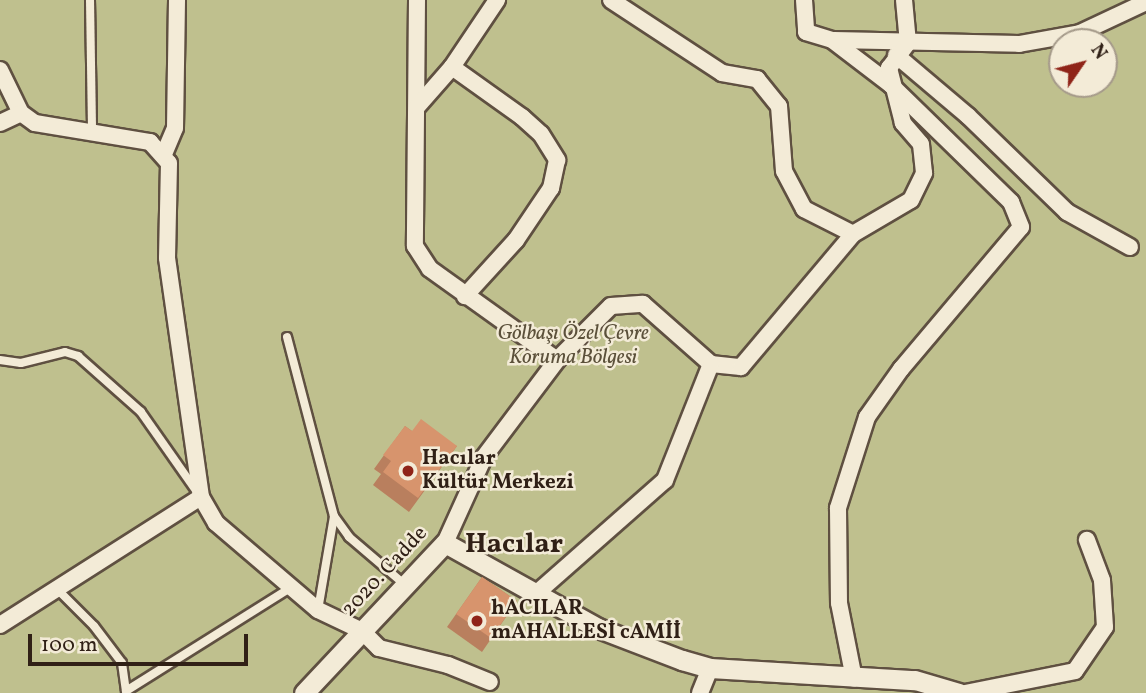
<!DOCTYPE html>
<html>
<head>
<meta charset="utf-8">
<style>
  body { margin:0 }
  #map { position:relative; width:1146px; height:693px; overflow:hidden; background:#ede0c2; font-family:Vollkorn,serif }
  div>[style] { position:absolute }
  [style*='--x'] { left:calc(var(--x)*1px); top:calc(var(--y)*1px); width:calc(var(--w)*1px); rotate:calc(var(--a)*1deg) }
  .green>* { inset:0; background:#bfc08e }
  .roads { filter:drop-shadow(2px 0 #5f5041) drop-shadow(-2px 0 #5f5041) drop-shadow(0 2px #5f5041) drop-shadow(0 -2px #5f5041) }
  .service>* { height:8px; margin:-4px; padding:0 4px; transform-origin:4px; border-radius:4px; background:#f3ebd7 }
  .minor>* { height:16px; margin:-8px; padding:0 8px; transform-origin:8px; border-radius:8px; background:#f3ebd7 }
  .tertiary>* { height:19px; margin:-9.5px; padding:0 9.5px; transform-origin:9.5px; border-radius:9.5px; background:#f3ebd7 }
  .wall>* { inset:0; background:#b97f5e }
  .building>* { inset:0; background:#d7946d }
  .dots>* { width:19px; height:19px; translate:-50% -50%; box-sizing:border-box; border:4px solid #f3ebd7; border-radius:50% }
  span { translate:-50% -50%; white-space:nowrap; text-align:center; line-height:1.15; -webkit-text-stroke:5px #f3ebd7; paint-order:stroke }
  .park-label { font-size:21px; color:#5b503a; font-style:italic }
  .poi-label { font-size:21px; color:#302016; font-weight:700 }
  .left { translate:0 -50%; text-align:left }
  .street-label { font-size:21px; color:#302016 }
  .district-label { font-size:28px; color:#302016; font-weight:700 }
  .north { position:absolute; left:1048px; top:28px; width:70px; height:70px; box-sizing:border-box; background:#f3ebd7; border:2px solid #a59a8a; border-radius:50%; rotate:55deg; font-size:19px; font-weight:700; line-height:28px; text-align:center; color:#302016 }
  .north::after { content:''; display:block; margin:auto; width:24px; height:32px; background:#8f2418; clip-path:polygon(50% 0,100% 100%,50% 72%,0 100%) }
  .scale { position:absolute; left:28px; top:634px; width:220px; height:32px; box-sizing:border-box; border:4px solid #302016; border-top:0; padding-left:9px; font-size:21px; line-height:24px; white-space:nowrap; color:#302016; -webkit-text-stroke:5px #f3ebd7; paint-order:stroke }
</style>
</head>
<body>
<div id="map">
  <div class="green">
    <div style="clip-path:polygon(evenodd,0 0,1146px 0,1146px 693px,0 693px,0 0,1062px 42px,1104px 42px,1104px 84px,1062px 84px,1062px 42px)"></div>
  </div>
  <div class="roads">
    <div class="service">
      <div style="--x:90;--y:0;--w:130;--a:89.1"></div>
      <div style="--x:287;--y:337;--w:185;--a:75.3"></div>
      <div style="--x:334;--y:516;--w:26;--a:54"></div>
      <div style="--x:349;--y:537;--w:72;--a:40.5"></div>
      <div style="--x:0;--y:360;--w:21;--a:8"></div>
      <div style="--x:21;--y:363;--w:45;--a:-14"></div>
      <div style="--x:65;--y:352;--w:14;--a:17"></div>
      <div style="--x:78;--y:356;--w:84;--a:41.6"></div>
      <div style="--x:141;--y:412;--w:98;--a:55"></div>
      <div style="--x:57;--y:589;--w:52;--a:45"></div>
      <div style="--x:94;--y:626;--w:46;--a:52.9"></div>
      <div style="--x:122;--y:663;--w:30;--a:82"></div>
      <div style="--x:318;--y:610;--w:95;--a:-80.3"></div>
      <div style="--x:126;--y:691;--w:194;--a:-32.1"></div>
    </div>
    <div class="minor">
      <div style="--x:417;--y:0;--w:246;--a:90.5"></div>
      <div style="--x:415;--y:246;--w:27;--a:57"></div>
      <div style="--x:430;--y:269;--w:156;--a:35.6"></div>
      <div style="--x:611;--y:0;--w:133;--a:33.3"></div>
      <div style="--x:722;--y:73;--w:36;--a:10"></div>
      <div style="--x:757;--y:79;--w:35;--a:51"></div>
      <div style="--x:779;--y:106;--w:65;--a:85.6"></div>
      <div style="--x:784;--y:171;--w:43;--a:62.2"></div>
      <div style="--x:804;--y:209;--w:55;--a:27"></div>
      <div style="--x:804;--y:0;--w:32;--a:86"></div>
      <div style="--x:806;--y:32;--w:27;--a:17"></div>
      <div style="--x:832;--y:40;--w:74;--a:37.3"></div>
      <div style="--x:891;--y:85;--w:168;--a:44.3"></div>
      <div style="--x:1011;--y:202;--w:27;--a:68"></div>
      <div style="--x:1021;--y:227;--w:186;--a:130.2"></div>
      <div style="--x:901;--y:369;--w:59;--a:125.3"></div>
      <div style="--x:867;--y:417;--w:96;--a:107.7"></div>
      <div style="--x:838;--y:508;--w:95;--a:89.4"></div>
      <div style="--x:839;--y:603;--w:77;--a:78.8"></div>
      <div style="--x:834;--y:40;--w:185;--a:1.2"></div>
      <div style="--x:1019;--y:44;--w:62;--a:-10.2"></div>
      <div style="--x:1080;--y:33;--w:73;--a:-25.2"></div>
      <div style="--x:896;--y:55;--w:94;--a:40.3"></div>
      <div style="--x:968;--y:116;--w:138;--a:44.1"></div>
      <div style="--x:1067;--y:212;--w:72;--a:29.1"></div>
      <div style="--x:452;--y:67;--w:86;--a:35.5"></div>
      <div style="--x:522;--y:117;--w:25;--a:42"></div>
      <div style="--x:541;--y:134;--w:31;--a:58"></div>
      <div style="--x:557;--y:160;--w:29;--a:102"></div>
      <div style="--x:551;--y:188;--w:63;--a:123.9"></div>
      <div style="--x:516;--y:240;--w:76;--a:132.3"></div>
      <div style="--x:0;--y:70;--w:48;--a:64"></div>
      <div style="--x:21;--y:113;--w:17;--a:36"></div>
      <div style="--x:35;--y:123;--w:117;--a:9.4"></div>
      <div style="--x:150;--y:142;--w:28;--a:48"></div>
      <div style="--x:169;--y:163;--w:95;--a:91.2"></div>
      <div style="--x:167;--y:258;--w:241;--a:81.9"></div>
      <div style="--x:417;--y:107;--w:53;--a:-48.8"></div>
      <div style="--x:452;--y:67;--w:81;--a:-56.1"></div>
      <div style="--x:0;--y:123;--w:23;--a:-25"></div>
      <div style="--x:164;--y:154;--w:28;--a:-67"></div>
      <div style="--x:175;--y:128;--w:128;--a:-89.1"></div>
      <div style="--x:445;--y:543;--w:94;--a:-65.6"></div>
      <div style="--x:484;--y:457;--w:121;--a:-53"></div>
      <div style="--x:557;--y:360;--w:76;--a:-45"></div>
      <div style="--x:611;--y:306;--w:32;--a:-4"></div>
      <div style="--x:643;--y:304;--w:91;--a:41.4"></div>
      <div style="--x:711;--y:364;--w:30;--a:6"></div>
      <div style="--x:741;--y:367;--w:174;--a:-49.9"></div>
      <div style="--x:853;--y:234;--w:67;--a:-30.4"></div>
      <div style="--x:911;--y:200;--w:30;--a:-64"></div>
      <div style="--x:924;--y:173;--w:29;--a:-96"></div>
      <div style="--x:921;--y:144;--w:28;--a:-131"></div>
      <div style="--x:903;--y:123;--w:57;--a:-104.3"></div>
      <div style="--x:889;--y:68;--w:31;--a:-53"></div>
      <div style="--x:908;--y:43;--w:43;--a:-95.3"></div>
      <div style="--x:538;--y:592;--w:169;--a:-41.4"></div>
      <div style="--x:665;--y:480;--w:125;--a:-68.4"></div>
      <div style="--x:0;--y:625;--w:238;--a:-32.5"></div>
      <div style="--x:201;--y:497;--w:30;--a:60"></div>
      <div style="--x:216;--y:523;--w:134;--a:40.5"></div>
      <div style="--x:318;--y:610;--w:49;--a:25.5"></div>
      <div style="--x:362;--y:631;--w:24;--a:45"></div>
      <div style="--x:379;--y:648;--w:71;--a:13.8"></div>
      <div style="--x:448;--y:665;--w:45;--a:22"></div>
      <div style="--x:700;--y:693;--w:27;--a:-68"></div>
      <div style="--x:965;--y:693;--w:112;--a:-11.3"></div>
      <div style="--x:1075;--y:671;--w:53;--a:-55.7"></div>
      <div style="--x:1105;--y:627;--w:47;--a:-93.7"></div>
      <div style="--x:1102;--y:580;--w:43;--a:-110.6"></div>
    </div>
    <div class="tertiary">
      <div style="--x:304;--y:693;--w:206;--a:-46.8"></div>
      <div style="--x:445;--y:543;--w:175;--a:29.1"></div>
      <div style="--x:598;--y:628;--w:90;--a:20.9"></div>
      <div style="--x:682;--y:660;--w:29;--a:16"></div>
      <div style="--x:710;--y:668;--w:205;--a:3.4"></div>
      <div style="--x:915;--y:680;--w:46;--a:16.5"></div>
    </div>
  </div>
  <div class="wall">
    <div style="clip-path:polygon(405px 426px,412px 431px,457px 446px,409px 512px,373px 485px,381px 474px,374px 469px)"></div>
    <div style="clip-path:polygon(482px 577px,517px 601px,482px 652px,447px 627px)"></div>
  </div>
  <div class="building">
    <div style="clip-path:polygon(421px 419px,457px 446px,418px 498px,383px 472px,391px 461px,383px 455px,405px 426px,412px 431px)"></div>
    <div style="clip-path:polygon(482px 577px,517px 601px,491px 638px,456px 614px)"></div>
  </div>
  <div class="dots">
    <div style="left:408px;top:471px;background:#8f2418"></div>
    <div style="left:477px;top:621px;background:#8f2418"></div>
  </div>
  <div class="park-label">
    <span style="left:573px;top:346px">Gölbaşı Özel Çevre<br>Koruma Bölgesi</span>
  </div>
  <div class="poi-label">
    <span class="left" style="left:422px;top:471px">Hacılar<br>Kültür Merkezi</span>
    <span class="left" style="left:491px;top:621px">hACILAR<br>mAHALLESİ cAMİİ</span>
  </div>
  <div class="street-label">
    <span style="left:385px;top:572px;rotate:-47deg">2020. Cadde</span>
  </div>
  <div class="district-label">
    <span style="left:514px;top:545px">Hacılar</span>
  </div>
  <div class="north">N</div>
  <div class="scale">100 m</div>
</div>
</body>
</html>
